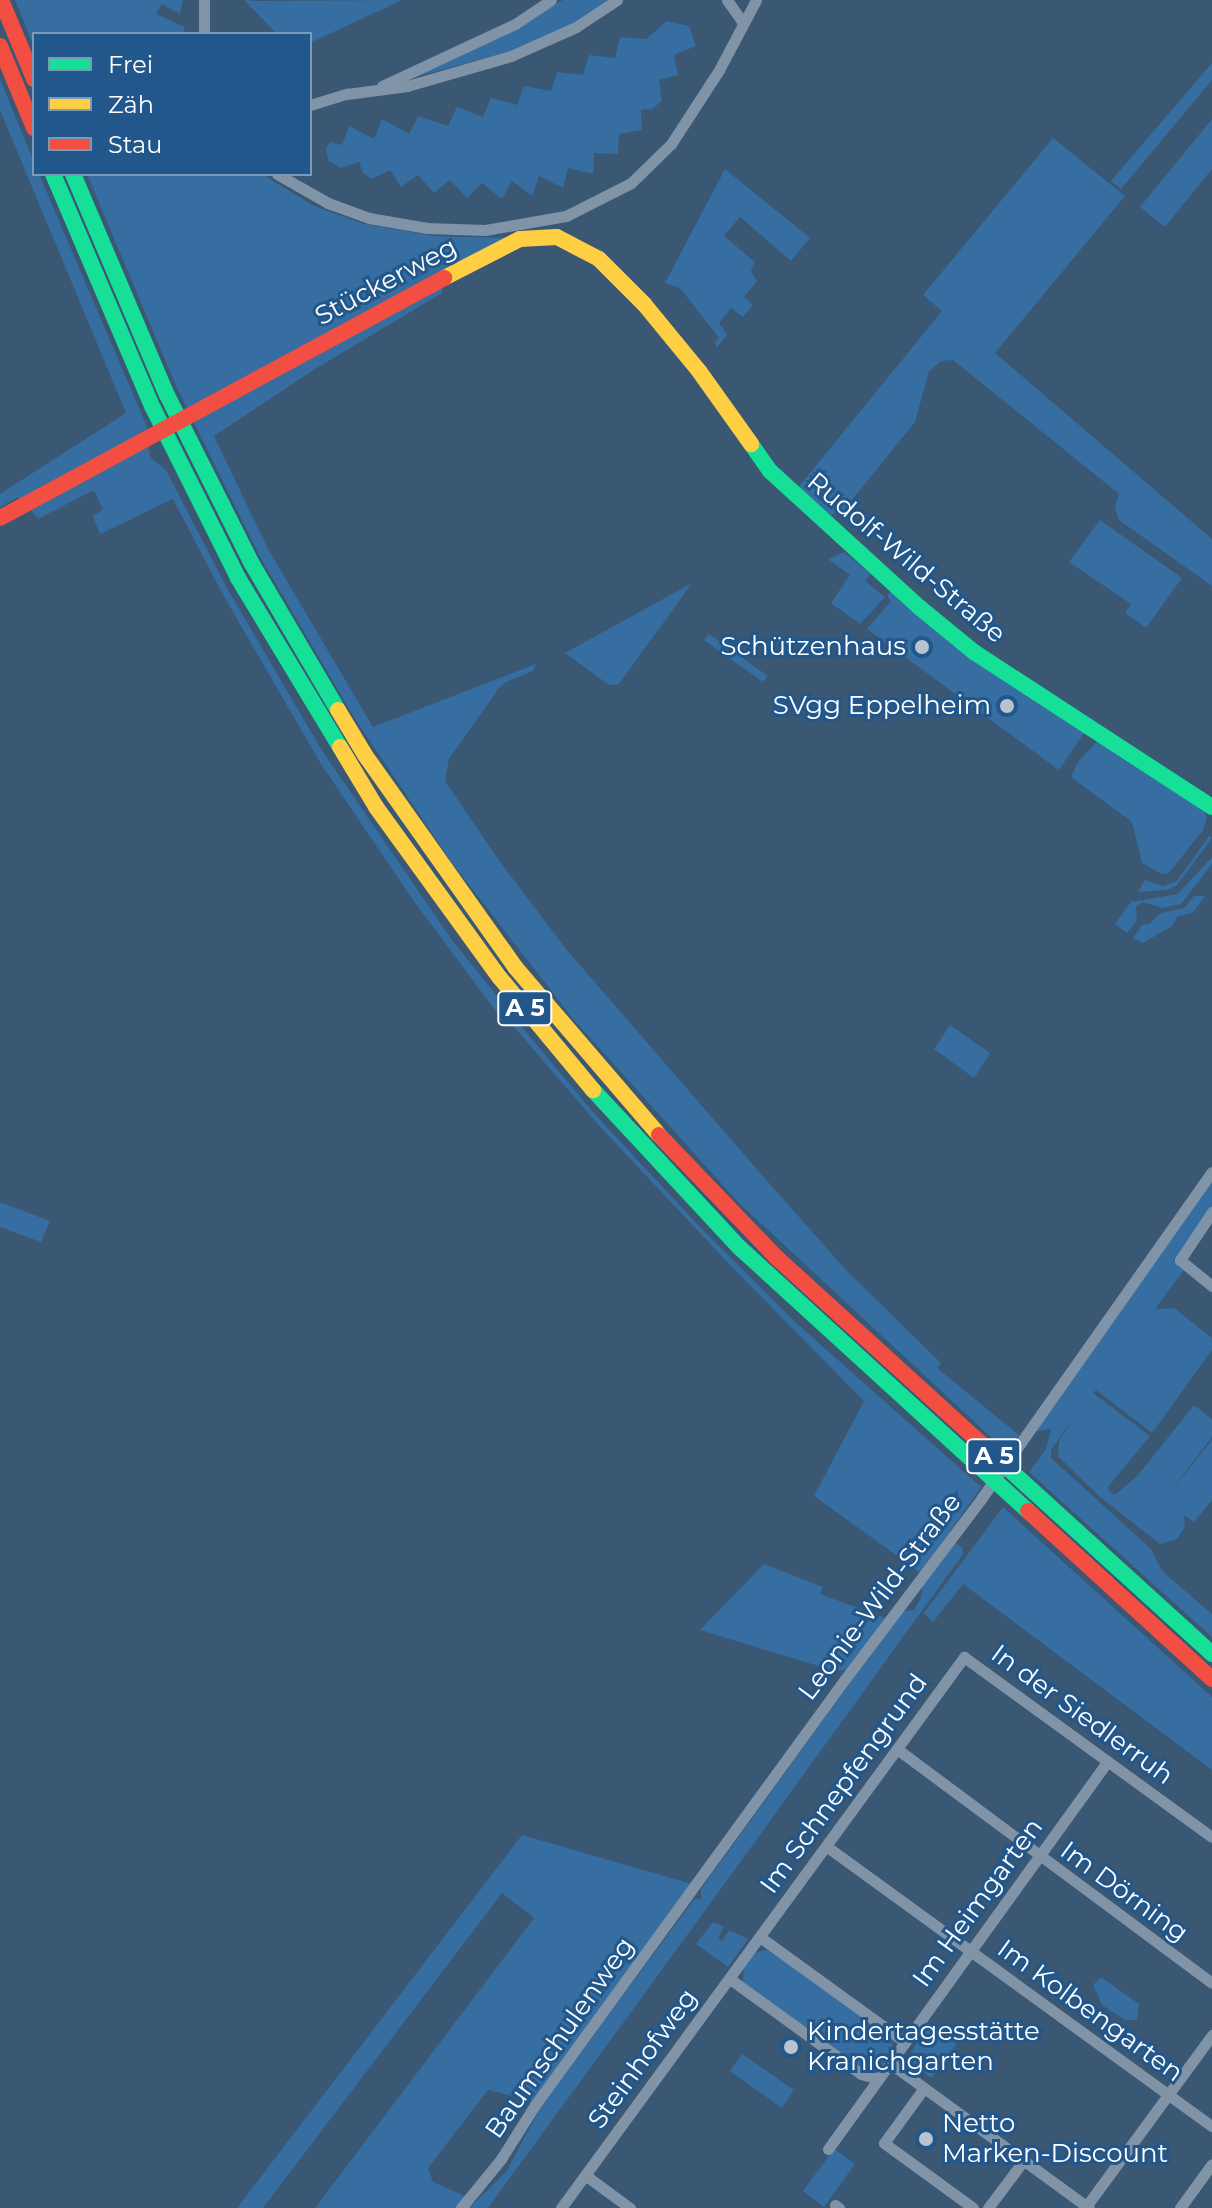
<!DOCTYPE html>
<html>
<head>
<meta charset="utf-8">
<style>
  body { margin:0 }
  #map { position:relative; width:1212px; height:2208px; overflow:hidden; background:#3a5773; font-family:Montserrat,sans-serif }
  div>[style] { position:absolute }
  [style*='--x'] { left:calc(var(--x)*1px); top:calc(var(--y)*1px); width:calc(var(--w)*1px); rotate:calc(var(--a)*1deg) }
  .green>* { inset:0; background:#366ea1 }
  .street>* { height:11px; margin:-5.5px; padding:0 5.5px; transform-origin:5.5px; border-radius:5.5px; background:#8194a7 }
  .fast>* { height:16px; margin:-8px; padding:0 8px; transform-origin:8px; border-radius:8px; background:#16e098 }
  .slow>* { height:16px; margin:-8px; padding:0 8px; transform-origin:8px; border-radius:8px; background:#ffcf43 }
  .jam>* { height:16px; margin:-8px; padding:0 8px; transform-origin:8px; border-radius:8px; background:#f24e42 }
  .dots>* { width:22px; height:22px; translate:-50% -50%; box-sizing:border-box; border:4px solid #22578b; border-radius:50% }
  span { translate:-50% -50%; white-space:nowrap; text-align:center; line-height:1.15; -webkit-text-stroke:6px #22578b; paint-order:stroke }
  .shield-label span { padding:2px 6px; background:#22578b; border:2px solid; border-radius:6px; -webkit-text-stroke-width:0 }
  .shield-label { font-size:24px; color:#fff; font-weight:700 }
  .street-label { font-size:26px; color:#fff }
  .poi-label { font-size:26px; color:#fff }
  .right { translate:-100% -50%; text-align:right }
  .left { translate:0 -50%; text-align:left }
  .legend { position:absolute; left:32px; top:32px; width:280px; height:144px; box-sizing:border-box; background:#22578b; border:2px solid #7a9ab9; margin:0; padding:10px 14px; list-style:none; font-size:24px; color:#fff }
  .legend li { display:flex; align-items:center; gap:16px; height:40px }
  .legend b { width:40px; border:2px solid #7a9ab9 }
</style>
</head>
<body>
<div id="map">
  <div class="green">
    <div style="clip-path:polygon(15px 0,183px 0,180px 14px,162px 4px,156px 14px,185px 27px,183px 34px,34px 34px,34px 47px)"></div>
    <div style="clip-path:polygon(244px 0,258px 1px,402px 0,310px 43px,310px 34px,277px 34px)"></div>
    <div style="clip-path:polygon(563px 0,611px 0,572px 24px,512px 51px,396px 82px,489px 42px)"></div>
    <div style="clip-path:polygon(667px 21px,689px 26px,696px 46px,674px 55px,678px 75px,659px 80px,662px 101px,652px 109px,641px 110px,642px 130px,619px 134px,618px 154px,594px 153px,593px 174px,568px 168px,563px 188px,539px 176px,532px 196px,512px 181px,502px 199px,482px 183px,467px 198px,450px 180px,434px 193px,418px 175px,401px 187px,390px 170px,371px 179px,363px 173px,359px 162px,340px 168px,328px 160px,326px 148px,330px 142px,342px 145px,349px 126px,374px 139px,382px 119px,409px 134px,418px 116px,448px 126px,457px 107px,483px 117px,491px 98px,517px 105px,524px 86px,551px 91px,557px 72px,583px 75px,589px 55px,615px 58px,620px 37px,646px 39px)"></div>
    <div style="clip-path:polygon(1212px 63px,1212px 80px,1121px 189px,1111px 181px)"></div>
    <div style="clip-path:polygon(0 79px,34px 162px,34px 174px,39px 174px,148px 429px,22px 501px,18px 497px,0 507px,0 494px,126px 413px,0 110px)"></div>
    <div style="clip-path:polygon(1212px 119px,1212px 169px,1165px 227px,1140px 207px)"></div>
    <div style="clip-path:polygon(1053px 138px,1125px 196px,995px 353px,1212px 539px,1212px 586px,1119px 520px,1115px 507px,1119px 494px,953px 360px,941px 361px,929px 371px,915px 422px,843px 511px,830px 515px,797px 489px,942px 311px,923px 295px)"></div>
    <div style="clip-path:polygon(725px 169px,810px 238px,791px 261px,740px 217px,724px 236px,755px 262px,751px 271px,757px 281px,744px 297px,753px 305px,743px 317px,731px 308px,719px 323px,727px 335px,717px 347px,714px 343px,719px 338px,680px 288px,665px 283px)"></div>
    <div style="clip-path:polygon(87px 174px,262px 174px,314px 206px,364px 224px,434px 236px,507px 238px,304px 359px,307px 361px,443px 285px,442px 293px,315px 369px,214px 436px,268px 549px,373px 727px,536px 664px,533px 671px,506px 682px,499px 688px,449px 759px,445px 781px,498px 859px,566px 949px,768px 1182px,847px 1271px,941px 1363px,937px 1368px,1019px 1435px,1007px 1452px,739px 1203px,574px 1020px,452px 863px,355px 719px,260px 557px,176px 386px)"></div>
    <div style="clip-path:polygon(148px 446px,151px 458px,166px 470px,227px 588px,321px 749px,452px 940px,517px 1021px,592px 1111px,699px 1226px,794px 1321px,981px 1487px,921px 1573px,814px 1496px,864px 1401px,732px 1267px,602px 1129px,502px 1013px,495px 1010px,413px 900px,321px 764px,222px 593px,173px 499px,100px 534px,93px 516px,103px 510px,94px 490px,38px 519px,28px 507px)"></div>
    <div style="clip-path:polygon(1100px 520px,1182px 578px,1146px 628px,1125px 613px,1131px 604px,1069px 562px)"></div>
    <div style="clip-path:polygon(844px 552px,871px 574px,865px 581px,885px 597px,860px 624px,831px 603px,850px 575px,828px 559px)"></div>
    <div style="clip-path:polygon(692px 583px,619px 684px,609px 685px,565px 653px)"></div>
    <div style="clip-path:polygon(891px 591px,950px 643px,1084px 733px,1059px 770px,867px 629px,891px 601px,887px 596px)"></div>
    <div style="clip-path:polygon(709px 634px,768px 676px,763px 682px,704px 640px)"></div>
    <div style="clip-path:polygon(1098px 740px,1203px 808px,1207px 818px,1203px 830px,1169px 873px,1162px 874px,1142px 863px,1132px 822px,1071px 777px,1078px 762px)"></div>
    <div style="clip-path:polygon(1209px 836px,1212px 838px,1177px 885px,1167px 890px,1138px 892px,1145px 880px,1163px 886px,1177px 881px)"></div>
    <div style="clip-path:polygon(1212px 857px,1212px 864px,1181px 904px,1162px 908px,1143px 902px,1136px 907px,1137px 920px,1127px 933px,1115px 924px,1131px 902px,1178px 894px)"></div>
    <div style="clip-path:polygon(1194px 896px,1205px 896px,1193px 913px,1178px 916px,1172px 926px,1143px 943px,1133px 938px,1142px 925px,1149px 924px,1161px 913px,1184px 908px)"></div>
    <div style="clip-path:polygon(950px 1025px,990px 1053px,974px 1078px,934px 1049px)"></div>
    <div style="clip-path:polygon(1212px 1182px,1212px 1209px,1173px 1261px,1184px 1270px,1155px 1309px,1174px 1308px,1212px 1338px,1212px 1350px,1152px 1433px,1096px 1390px,1093px 1393px,1150px 1436px,1108px 1487px,1109px 1491px,1115px 1495px,1138px 1475px,1194px 1405px,1212px 1419px,1212px 1437px,1165px 1498px,1212px 1440px,1212px 1500px,1194px 1522px,1184px 1515px,1185px 1527px,1177px 1539px,1160px 1544px,1099px 1496px,1058px 1456px,1059px 1441px,1076px 1415px,1051px 1450px,1051px 1458px,1151px 1549px,1162px 1571px,1212px 1614px,1212px 1637px,1029px 1472px,1046px 1449px,1051px 1429px,1036px 1431px)"></div>
    <div style="clip-path:polygon(0 1202px,50px 1221px,41px 1242px,0 1227px)"></div>
    <div style="clip-path:polygon(1003px 1507px,1212px 1697px,1212px 1770px,963px 1584px,933px 1622px,924px 1613px)"></div>
    <div style="clip-path:polygon(953px 1542px,962px 1547px,963px 1554px,715px 1897px,488px 2208px,469px 2208px,506px 2172px,542px 2105px,695px 1898px,701px 1900px,701px 1889px,902px 1611px,914px 1610px,921px 1598px,923px 1583px)"></div>
    <div style="clip-path:polygon(764px 1564px,823px 1587px,820px 1594px,885px 1618px,849px 1669px,835px 1671px,700px 1630px)"></div>
    <div style="clip-path:polygon(522px 1835px,692px 1884px,534px 2101px,488px 2090px,428px 2168px,433px 2182px,465px 2196px,456px 2208px,315px 2208px,534px 1918px,502px 1893px,263px 2208px,237px 2208px)"></div>
    <div style="clip-path:polygon(713px 1922px,724px 1927px,718px 1938px,722px 1941px,729px 1930px,748px 1939px,728px 1967px,696px 1944px)"></div>
    <div style="clip-path:polygon(764px 1950px,772px 1951px,887px 2034px,893px 2045px,879px 2069px,870px 2072px,860px 2068px,743px 1983px,744px 1966px,753px 1954px)"></div>
    <div style="clip-path:polygon(1101px 1977px,1139px 2004px,1137px 2020px,1125px 2020px,1102px 2005px,1093px 1985px)"></div>
    <div style="clip-path:polygon(927px 2024px,957px 2044px,931px 2078px,914px 2064px,911px 2053px)"></div>
    <div style="clip-path:polygon(742px 2054px,794px 2090px,782px 2108px,730px 2071px)"></div>
    <div style="clip-path:polygon(834px 2149px,855px 2164px,824px 2207px,803px 2191px)"></div>
  </div>
  <div class="street">
    <div style="--x:727;--y:0;--w:28;--a:55"></div>
    <div style="--x:204;--y:34;--w:34;--a:-90"></div>
    <div style="--x:382;--y:86;--w:147;--a:-25"></div>
    <div style="--x:515;--y:24;--w:43;--a:-33.7"></div>
    <div style="--x:310;--y:105;--w:39;--a:-17"></div>
    <div style="--x:347;--y:94;--w:61;--a:-7.6"></div>
    <div style="--x:407;--y:86;--w:108;--a:-16.1"></div>
    <div style="--x:511;--y:56;--w:71;--a:-24"></div>
    <div style="--x:576;--y:27;--w:49;--a:-33.4"></div>
    <div style="--x:277;--y:174;--w:59;--a:29.6"></div>
    <div style="--x:328;--y:203;--w:44;--a:20.1"></div>
    <div style="--x:369;--y:218;--w:59;--a:9.8"></div>
    <div style="--x:427;--y:228;--w:58;--a:2"></div>
    <div style="--x:485;--y:230;--w:82;--a:-9.8"></div>
    <div style="--x:566;--y:216;--w:73;--a:-26.9"></div>
    <div style="--x:631;--y:183;--w:56;--a:-44.3"></div>
    <div style="--x:671;--y:144;--w:88;--a:-57"></div>
    <div style="--x:719;--y:70;--w:79;--a:-62.1"></div>
    <div style="--x:1212;--y:1212;--w:58;--a:123.7"></div>
    <div style="--x:1180;--y:1260;--w:41;--a:39.1"></div>
    <div style="--x:897;--y:1749;--w:392;--a:36.6"></div>
    <div style="--x:826;--y:1846;--w:477;--a:36"></div>
    <div style="--x:760;--y:1937;--w:179;--a:35.9"></div>
    <div style="--x:730;--y:1979;--w:162;--a:35.9"></div>
    <div style="--x:861;--y:2074;--w:18;--a:16"></div>
    <div style="--x:890;--y:2063;--w:246;--a:36.1"></div>
    <div style="--x:924;--y:2088;--w:68;--a:126"></div>
    <div style="--x:884;--y:2143;--w:110;--a:36.1"></div>
    <div style="--x:828;--y:2149;--w:478;--a:-54.2"></div>
    <div style="--x:585;--y:2175;--w:56;--a:36.3"></div>
    <div style="--x:835;--y:2205;--w:5;--a:37"></div>
    <div style="--x:461;--y:2208;--w:63;--a:-50.8"></div>
    <div style="--x:501;--y:2159;--w:64;--a:-57.8"></div>
    <div style="--x:535;--y:2105;--w:527;--a:-53.96"></div>
    <div style="--x:845;--y:1679;--w:226;--a:-52.9"></div>
    <div style="--x:981;--y:1499;--w:400;--a:-54.8"></div>
    <div style="--x:561;--y:2208;--w:683;--a:-53.82"></div>
    <div style="--x:964;--y:1657;--w:306;--a:36"></div>
    <div style="--x:988;--y:2208;--w:60;--a:-53.1"></div>
    <div style="--x:1085;--y:2208;--w:215;--a:-53.7"></div>
    <div style="--x:1180;--y:2208;--w:54;--a:-54"></div>
  </div>
  <div class="fast">
    <div style="--x:53;--y:174;--w:254;--a:66.9"></div>
    <div style="--x:153;--y:408;--w:190;--a:63.4"></div>
    <div style="--x:238;--y:578;--w:197;--a:58.9"></div>
    <div style="--x:73;--y:174;--w:240;--a:67"></div>
    <div style="--x:167;--y:395;--w:189;--a:63.3"></div>
    <div style="--x:252;--y:564;--w:169;--a:59.5"></div>
    <div style="--x:751;--y:444;--w:33;--a:55"></div>
    <div style="--x:770;--y:471;--w:202;--a:42.4"></div>
    <div style="--x:919;--y:607;--w:71;--a:39.3"></div>
    <div style="--x:974;--y:652;--w:284;--a:33.1"></div>
    <div style="--x:593;--y:1090;--w:216;--a:47.1"></div>
    <div style="--x:740;--y:1248;--w:390;--a:42.4"></div>
    <div style="--x:1000;--y:1461;--w:287;--a:42.3"></div>
  </div>
  <div class="slow">
    <div style="--x:444;--y:278;--w:85;--a:-27.2"></div>
    <div style="--x:520;--y:239;--w:37;--a:-3"></div>
    <div style="--x:557;--y:237;--w:47;--a:27.6"></div>
    <div style="--x:599;--y:259;--w:64;--a:45"></div>
    <div style="--x:644;--y:304;--w:87;--a:50.6"></div>
    <div style="--x:699;--y:371;--w:90;--a:54.5"></div>
    <div style="--x:338;--y:710;--w:52;--a:59"></div>
    <div style="--x:365;--y:755;--w:260;--a:54.7"></div>
    <div style="--x:515;--y:967;--w:221;--a:49.4"></div>
    <div style="--x:340;--y:747;--w:70;--a:59"></div>
    <div style="--x:376;--y:807;--w:211;--a:54.1"></div>
    <div style="--x:500;--y:978;--w:146;--a:50.3"></div>
  </div>
  <div class="jam">
    <div style="--x:1;--y:0;--w:86;--a:67.3"></div>
    <div style="--x:0;--y:46;--w:89;--a:67.5"></div>
    <div style="--x:0;--y:518;--w:505;--a:-28.39"></div>
    <div style="--x:659;--y:1135;--w:169;--a:46.2"></div>
    <div style="--x:776;--y:1257;--w:303;--a:42.3"></div>
    <div style="--x:1028;--y:1511;--w:249;--a:42.4"></div>
  </div>
  <div class="dots">
    <div style="left:922px;top:647px;background:#bac4ce"></div>
    <div style="left:1007px;top:706px;background:#bac4ce"></div>
    <div style="left:791px;top:2047px;background:#bac4ce"></div>
    <div style="left:926px;top:2139px;background:#bac4ce"></div>
  </div>
  <div class="shield-label">
    <span style="left:525px;top:1008px">A 5</span>
    <span style="left:994px;top:1456px">A 5</span>
  </div>
  <div class="street-label">
    <span style="left:386px;top:282px;rotate:-28deg">Stückerweg</span>
    <span style="left:906px;top:558px;rotate:40deg">Rudolf-Wild-Straße</span>
    <span style="left:880px;top:1597px;rotate:-53deg">Leonie-Wild-Straße</span>
    <span style="left:1082px;top:1715px;rotate:36deg">In der Siedlerruh</span>
    <span style="left:844px;top:1784px;rotate:-54deg">Im Schnepfengrund</span>
    <span style="left:1124px;top:1892px;rotate:36deg">Im Dörning</span>
    <span style="left:978px;top:1903px;rotate:-54deg">Im Heimgarten</span>
    <span style="left:1090px;top:2011px;rotate:36deg">Im Kolbengarten</span>
    <span style="left:560px;top:2038px;rotate:-55deg">Baumschulenweg</span>
    <span style="left:643px;top:2059px;rotate:-54deg">Steinhofweg</span>
  </div>
  <div class="poi-label">
    <span class="right" style="left:906px;top:647px">Schützenhaus</span>
    <span class="right" style="left:991px;top:706px">SVgg Eppelheim</span>
    <span class="left" style="left:807px;top:2047px">Kindertagesstätte<br>Kranichgarten</span>
    <span class="left" style="left:942px;top:2139px">Netto<br>Marken-Discount</span>
  </div>
  <ul class="legend">
  <li><b style="height:10px;background:#16e098"></b>Frei</li>
  <li><b style="height:10px;background:#ffcf43"></b>Zäh</li>
  <li><b style="height:10px;background:#f24e42"></b>Stau</li>
  </ul>
</div>
</body>
</html>
